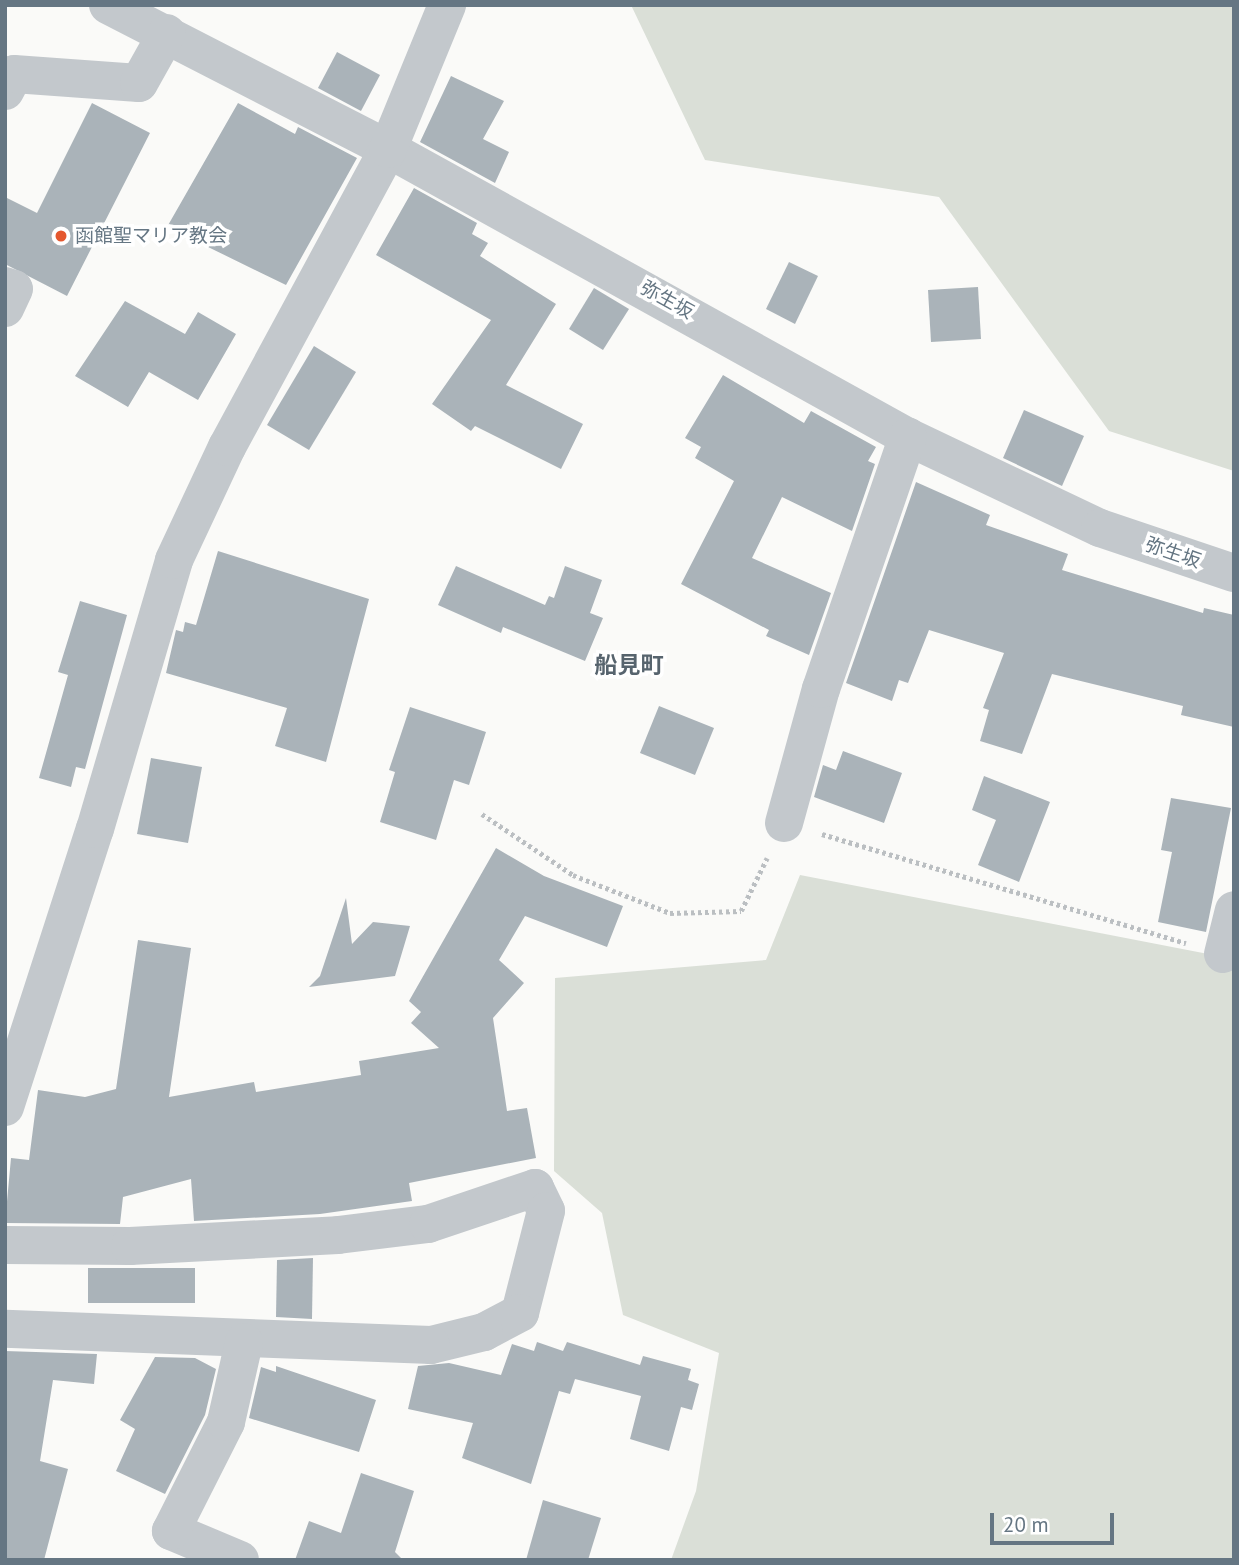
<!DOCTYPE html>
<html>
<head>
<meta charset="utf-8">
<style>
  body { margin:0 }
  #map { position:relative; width:1239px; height:1565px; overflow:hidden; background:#fafaf8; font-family:"PT Sans","Noto Sans JP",sans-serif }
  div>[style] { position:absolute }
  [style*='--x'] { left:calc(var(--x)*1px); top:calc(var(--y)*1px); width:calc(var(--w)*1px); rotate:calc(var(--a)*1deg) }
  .green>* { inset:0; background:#dadfd7 }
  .building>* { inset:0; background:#aab3b9 }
  .path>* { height:4.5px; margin-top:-2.25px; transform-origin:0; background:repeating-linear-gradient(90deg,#bbbfc2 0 3.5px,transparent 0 7px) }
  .minor>* { height:38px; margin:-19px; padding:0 19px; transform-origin:19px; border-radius:19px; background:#c3c8cc }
  .dots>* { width:19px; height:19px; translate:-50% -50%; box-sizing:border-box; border:4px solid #fff; border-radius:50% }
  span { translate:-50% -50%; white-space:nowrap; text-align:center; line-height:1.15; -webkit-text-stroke:7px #fff; paint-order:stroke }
  .poi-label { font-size:19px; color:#657683 }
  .left { translate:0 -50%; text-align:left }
  .street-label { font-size:19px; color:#657683 }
  .quarter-label { font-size:23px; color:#57646e; font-weight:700 }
  .frame { position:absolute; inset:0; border:7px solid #657683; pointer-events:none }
  .scale { position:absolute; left:990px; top:1513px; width:124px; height:32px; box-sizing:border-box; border:4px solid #657683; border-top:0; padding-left:9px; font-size:21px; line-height:24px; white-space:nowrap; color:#657683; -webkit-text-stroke:5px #fff; paint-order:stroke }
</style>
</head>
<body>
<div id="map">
  <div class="green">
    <div style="clip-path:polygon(631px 5px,1234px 5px,1234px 471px,1109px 431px,939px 197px,705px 160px)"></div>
    <div style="clip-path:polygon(800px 875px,1234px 959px,1234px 1560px,671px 1560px,696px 1491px,719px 1353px,623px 1315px,602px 1213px,554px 1171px,555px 978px,766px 960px)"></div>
  </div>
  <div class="building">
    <div style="clip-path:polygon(337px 52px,380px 75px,361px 111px,318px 88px)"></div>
    <div style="clip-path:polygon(451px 76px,504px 101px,483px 139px,509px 152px,495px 183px,420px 142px)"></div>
    <div style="clip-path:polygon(92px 103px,150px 133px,67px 296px,5px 264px,5px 197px,37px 213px)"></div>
    <div style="clip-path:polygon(238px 103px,295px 134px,298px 127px,357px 158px,286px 285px,167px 227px)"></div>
    <div style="clip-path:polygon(414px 188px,477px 223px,472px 234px,488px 243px,480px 256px,556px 304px,506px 385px,583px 424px,561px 469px,475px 426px,471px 431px,432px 404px,491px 320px,376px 255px)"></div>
    <div style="clip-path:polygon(789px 262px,818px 276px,795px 324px,766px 309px)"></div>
    <div style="clip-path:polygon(978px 287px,981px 339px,931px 342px,928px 290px)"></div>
    <div style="clip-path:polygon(594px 288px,629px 309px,603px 350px,569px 329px)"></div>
    <div style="clip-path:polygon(125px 301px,185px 334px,198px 312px,236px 334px,198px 400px,149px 372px,128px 407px,75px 376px)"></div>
    <div style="clip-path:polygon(314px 346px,356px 372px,309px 450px,267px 425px)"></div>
    <div style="clip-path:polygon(723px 375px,804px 423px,811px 411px,876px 447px,868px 461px,875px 464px,852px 531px,782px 497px,752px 558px,831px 593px,809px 655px,766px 636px,769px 630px,681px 584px,734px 481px,695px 458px,701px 447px,685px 438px)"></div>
    <div style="clip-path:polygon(1024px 410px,1084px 436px,1062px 486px,1003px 458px)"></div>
    <div style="clip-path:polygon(916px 482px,990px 515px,986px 525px,1068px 554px,1062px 570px,1203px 613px,1204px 608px,1234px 615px,1234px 727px,1181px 715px,1183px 706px,1052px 674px,1022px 754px,980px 741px,989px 710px,983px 708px,1004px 653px,929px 630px,908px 683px,899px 680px,892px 701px,846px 683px)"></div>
    <div style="clip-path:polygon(218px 551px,369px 599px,326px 762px,275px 746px,287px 708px,166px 673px,176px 630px,183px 632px,185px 622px,196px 625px)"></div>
    <div style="clip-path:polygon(456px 566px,545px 605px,549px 596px,554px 598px,565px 566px,602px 580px,590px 613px,603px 618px,585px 661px,503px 627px,501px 633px,438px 605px)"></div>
    <div style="clip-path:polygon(80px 601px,127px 615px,85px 769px,76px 767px,71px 787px,39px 778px,68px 675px,58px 672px)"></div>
    <div style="clip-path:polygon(659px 706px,714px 728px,695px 775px,640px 753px)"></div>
    <div style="clip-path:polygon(410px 707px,486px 732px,469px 785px,454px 780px,436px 840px,380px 822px,395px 772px,389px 770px)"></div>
    <div style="clip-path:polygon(843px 751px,902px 773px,884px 823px,814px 797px,823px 765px,836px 770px)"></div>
    <div style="clip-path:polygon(151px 758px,202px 767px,188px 843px,137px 834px)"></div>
    <div style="clip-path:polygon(984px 776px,1050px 802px,1019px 882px,978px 865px,996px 820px,972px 810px)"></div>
    <div style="clip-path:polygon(1171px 798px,1231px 808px,1206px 932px,1158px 922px,1172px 852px,1161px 850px)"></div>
    <div style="clip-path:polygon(496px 848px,544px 876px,623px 906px,607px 947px,525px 916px,499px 960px,524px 983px,493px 1018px,507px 1111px,527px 1108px,536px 1158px,409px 1183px,412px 1201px,320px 1214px,194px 1221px,191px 1179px,123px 1197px,120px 1224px,5px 1223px,11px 1158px,29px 1160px,38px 1090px,85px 1097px,116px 1089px,138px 940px,191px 948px,169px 1097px,254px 1082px,256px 1092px,361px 1075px,359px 1061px,439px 1048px,411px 1023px,421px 1012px,409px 1001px)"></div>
    <div style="clip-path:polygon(346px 898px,352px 944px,373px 922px,410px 926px,395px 976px,309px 987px,320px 976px)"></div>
    <div style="clip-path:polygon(313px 1258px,312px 1319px,276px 1317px,277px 1260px)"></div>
    <div style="clip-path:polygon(88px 1268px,195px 1268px,195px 1303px,88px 1303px)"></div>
    <div style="clip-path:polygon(537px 1342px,563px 1351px,567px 1342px,640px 1365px,643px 1356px,691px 1369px,688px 1380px,699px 1384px,692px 1410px,681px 1407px,669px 1451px,630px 1439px,641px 1396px,575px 1379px,570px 1394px,559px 1391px,531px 1484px,462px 1458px,473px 1423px,408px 1409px,418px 1366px,449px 1363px,501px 1375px,512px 1344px,534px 1351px)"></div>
    <div style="clip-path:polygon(5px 1351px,97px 1354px,94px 1384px,53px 1380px,40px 1461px,68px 1469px,44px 1560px,5px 1560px)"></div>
    <div style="clip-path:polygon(155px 1357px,195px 1358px,216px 1369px,205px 1415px,165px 1494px,116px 1471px,135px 1429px,120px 1420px)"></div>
    <div style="clip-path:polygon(276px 1366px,376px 1400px,359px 1452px,249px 1418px,261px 1367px,276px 1372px)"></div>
    <div style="clip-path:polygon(361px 1473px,414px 1491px,395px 1552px,403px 1560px,295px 1560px,309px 1521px,341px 1533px)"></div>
    <div style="clip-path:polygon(543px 1500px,601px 1518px,588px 1560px,526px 1560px)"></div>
  </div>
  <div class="path">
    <div style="--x:482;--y:814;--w:110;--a:33.8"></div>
    <div style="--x:573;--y:875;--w:104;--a:21.4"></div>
    <div style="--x:670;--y:913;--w:71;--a:-1.6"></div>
    <div style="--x:741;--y:911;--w:59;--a:-63.9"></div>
    <div style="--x:822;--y:834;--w:380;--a:16.7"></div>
  </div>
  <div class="minor">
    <div style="--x:108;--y:5;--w:315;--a:27.2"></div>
    <div style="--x:388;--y:149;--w:594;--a:28.98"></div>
    <div style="--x:908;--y:437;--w:212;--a:25.4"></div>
    <div style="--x:1100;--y:528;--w:141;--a:18.6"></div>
    <div style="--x:5;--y:91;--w:19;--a:-62"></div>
    <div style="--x:14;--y:74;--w:125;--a:4.1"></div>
    <div style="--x:139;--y:83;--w:57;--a:-60.8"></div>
    <div style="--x:5;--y:286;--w:9;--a:18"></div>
    <div style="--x:14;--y:289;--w:21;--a:115"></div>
    <div style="--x:784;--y:823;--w:139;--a:-74.6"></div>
    <div style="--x:821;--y:689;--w:267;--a:-71"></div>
    <div style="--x:1223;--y:954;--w:45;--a:-76"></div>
    <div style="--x:5;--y:1107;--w:292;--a:-72.1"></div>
    <div style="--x:95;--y:829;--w:280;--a:-73.6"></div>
    <div style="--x:174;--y:560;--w:125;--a:-64.9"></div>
    <div style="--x:227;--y:447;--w:339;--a:-61.6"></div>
    <div style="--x:388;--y:149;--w:156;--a:-67.7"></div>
    <div style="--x:5;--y:1245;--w:125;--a:0.5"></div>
    <div style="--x:130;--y:1246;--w:208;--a:-3"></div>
    <div style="--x:338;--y:1235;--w:91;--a:-7"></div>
    <div style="--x:428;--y:1224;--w:113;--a:-18.6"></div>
    <div style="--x:535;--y:1188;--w:25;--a:64"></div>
    <div style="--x:546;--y:1211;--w:105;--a:104.3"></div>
    <div style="--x:520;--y:1313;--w:41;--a:152.2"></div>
    <div style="--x:484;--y:1332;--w:55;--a:166.2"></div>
    <div style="--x:431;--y:1345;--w:426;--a:-177.8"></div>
    <div style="--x:240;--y:1560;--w:75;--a:-157.2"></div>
    <div style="--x:171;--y:1531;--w:122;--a:-63.2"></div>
    <div style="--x:226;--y:1422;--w:82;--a:-77.3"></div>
  </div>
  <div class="dots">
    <div style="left:61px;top:236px;background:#e4572e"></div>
  </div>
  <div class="poi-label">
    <span class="left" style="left:75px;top:236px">函館聖マリア教会</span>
  </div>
  <div class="street-label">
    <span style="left:667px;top:300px;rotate:29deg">弥生坂</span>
    <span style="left:1173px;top:553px;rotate:19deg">弥生坂</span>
  </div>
  <div class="quarter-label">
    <span style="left:629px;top:665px">船見町</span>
  </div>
  <div class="frame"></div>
  <div class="scale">20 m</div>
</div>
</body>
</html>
